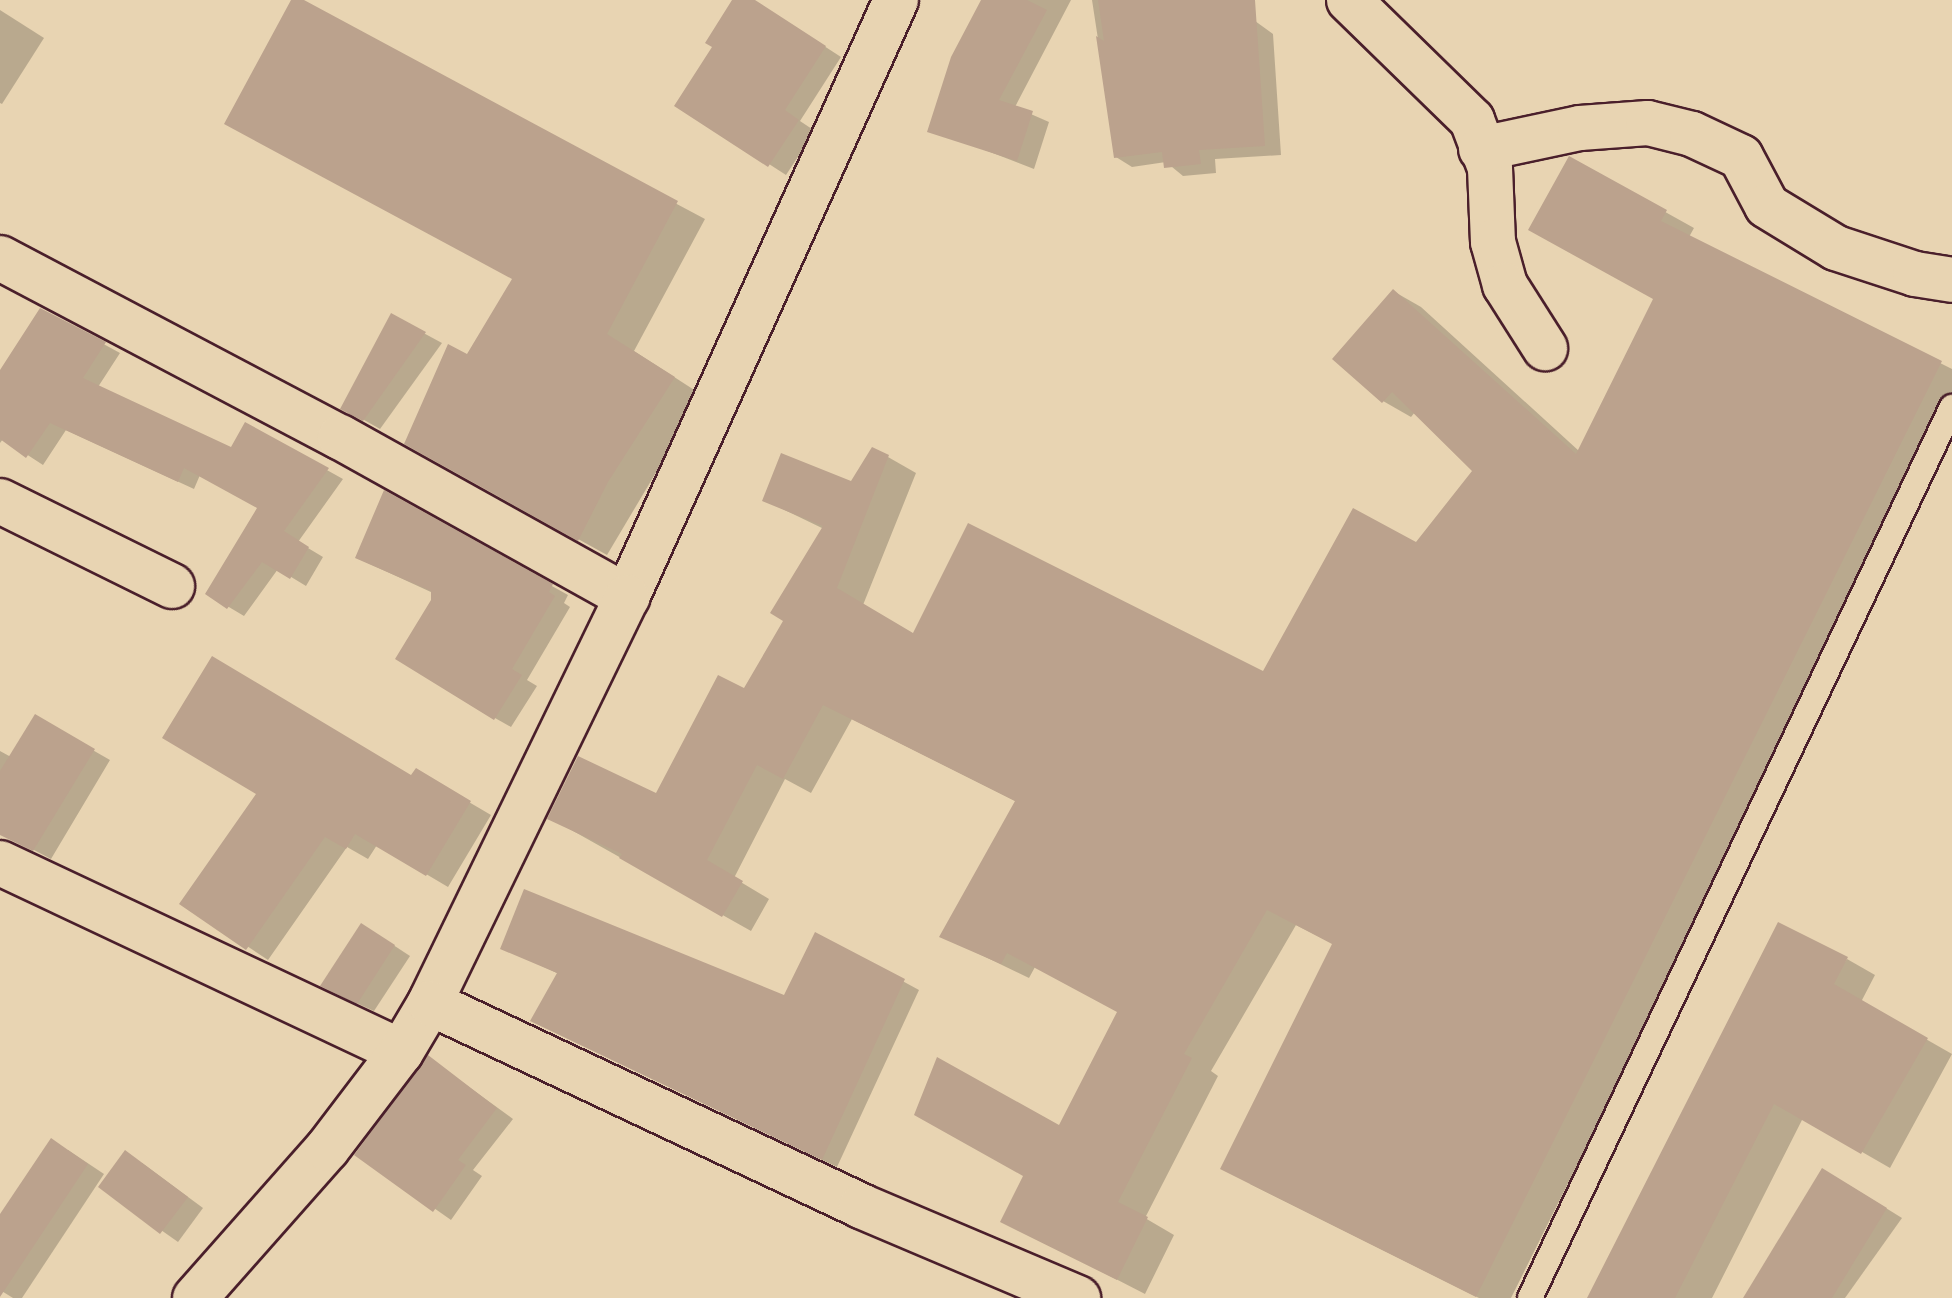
<!DOCTYPE html>
<html>
<head>
<meta charset="utf-8">
<style>
  body { margin:0 }
  #map { position:relative; width:1952px; height:1298px; overflow:hidden; background:#e8d4b2; font-family:Caveat,sans-serif }
  div>[style] { position:absolute }
  [style*='--x'] { left:calc(var(--x)*1px); top:calc(var(--y)*1px); width:calc(var(--w)*1px); rotate:calc(var(--a)*1deg) }
  .shadow>* { inset:0; background:#0003 }
  .building>* { inset:0; background:#bba28d }
  .roads { filter:drop-shadow(2px 0 #4a1f2b) drop-shadow(-2px 0 #4a1f2b) drop-shadow(0 2px #4a1f2b) drop-shadow(0 -2px #4a1f2b) }
  .service>* { height:24px; margin:-12px; padding:0 12px; transform-origin:12px; border-radius:12px; background:#e8d4b2 }
  .minor>* { height:44px; margin:-22px; padding:0 22px; transform-origin:22px; border-radius:22px; background:#e8d4b2 }
  .tertiary>* { height:44px; margin:-22px; padding:0 22px; transform-origin:22px; border-radius:22px; background:#e8d4b2 }
  span { translate:-50% -50%; white-space:nowrap; text-align:center; line-height:1.15; -webkit-text-stroke:8px #e8d4b2; paint-order:stroke }
</style>
</head>
<body>
<div id="map">
  <div class="shadow">
    <div style="clip-path:polygon(293px 0,705px 219px,634px 351px,702px 395px,607px 555px,435px 460px,467px 357px,514px 279px)"></div>
    <div style="clip-path:polygon(735px 0,753px 0,841px 57px,800px 121px,815px 131px,786px 175px,677px 105px,715px 46px)"></div>
    <div style="clip-path:polygon(984px 0,1071px 0,1015px 107px,1049px 122px,1034px 169px,972px 145px)"></div>
    <div style="clip-path:polygon(1092px 0,1226px 0,1273px 34px,1281px 155px,1215px 159px,1216px 173px,1183px 176px,1166px 162px,1132px 167px,1116px 157px)"></div>
    <div style="clip-path:polygon(0 10px,44px 38px,2px 104px,0 103px)"></div>
    <div style="clip-path:polygon(1570px 159px,1694px 228px,1689px 237px,1952px 369px,1952px 411px,1511px 1298px,1479px 1298px,1250px 1184px,1334px 944px,1296px 925px,1211px 1071px,1218px 1076px,1145px 1218px,1174px 1235px,1145px 1294px,1003px 1221px,1060px 1127px,1119px 1012px,1035px 967px,1029px 978px,942px 936px,1017px 802px,852px 719px,811px 793px,785px 779px,734px 878px,769px 899px,751px 931px,550px 818px,657px 796px,745px 691px,786px 620px,824px 529px,764px 500px,851px 483px,888px 457px,916px 473px,863px 605px,914px 635px,1264px 673px,1416px 544px,1474px 470px,1415px 412px,1411px 417px,1383px 401px,1393px 291px,1421px 307px,1579px 451px,1655px 298px)"></div>
    <div style="clip-path:polygon(41px 310px,120px 353px,98px 387px,232px 449px,246px 425px,343px 479px,298px 542px,323px 557px,306px 586px,278px 569px,244px 616px,207px 594px,259px 508px,200px 475px,194px 489px,66px 430px,43px 465px,3px 439px,0 443px,0 373px)"></div>
    <div style="clip-path:polygon(392px 316px,442px 343px,380px 429px,343px 408px)"></div>
    <div style="clip-path:polygon(385px 493px,568px 595px,564px 603px,570px 607px,527px 680px,537px 686px,511px 727px,495px 718px,433px 593px,357px 558px)"></div>
    <div style="clip-path:polygon(35px 717px,110px 760px,51px 859px,0 832px,0 751px,11px 757px)"></div>
    <div style="clip-path:polygon(416px 771px,491px 815px,448px 887px,377px 845px,368px 859px,347px 847px,268px 960px,182px 903px,412px 778px)"></div>
    <div style="clip-path:polygon(816px 934px,919px 990px,837px 1167px,547px 1028px,559px 974px,503px 948px,785px 998px)"></div>
    <div style="clip-path:polygon(378px 935px,410px 956px,374px 1011px,339px 995px)"></div>
    <div style="clip-path:polygon(1847px 959px,1875px 975px,1861px 1002px,1952px 1054px,1890px 1168px,1803px 1118px,1712px 1298px,1589px 1298px)"></div>
    <div style="clip-path:polygon(429px 1058px,513px 1119px,473px 1170px,482px 1176px,451px 1220px,357px 1154px)"></div>
    <div style="clip-path:polygon(68px 1150px,104px 1174px,22px 1298px,13px 1298px,0 1290px,0 1217px)"></div>
    <div style="clip-path:polygon(142px 1163px,203px 1208px,178px 1242px,100px 1187px)"></div>
    <div style="clip-path:polygon(1847px 1184px,1902px 1218px,1845px 1298px,1745px 1298px)"></div>
  </div>
  <div class="building">
    <div style="clip-path:polygon(291px 0,304px 0,678px 201px,607px 334px,675px 377px,608px 482px,578px 541px,404px 444px,448px 344px,467px 354px,512px 279px,224px 124px)"></div>
    <div style="clip-path:polygon(732px 0,755px 0,826px 46px,785px 110px,799px 120px,768px 167px,674px 106px,712px 47px,705px 43px)"></div>
    <div style="clip-path:polygon(981px 0,1027px 0,1047px 10px,999px 100px,1033px 111px,1017px 161px,927px 132px,951px 57px)"></div>
    <div style="clip-path:polygon(1098px 0,1255px 0,1265px 146px,1199px 150px,1201px 164px,1164px 168px,1162px 152px,1114px 158px,1096px 36px,1104px 41px)"></div>
    <div style="clip-path:polygon(1569px 156px,1667px 210px,1661px 221px,1942px 361px,1476px 1297px,1220px 1169px,1332px 944px,1267px 910px,1184px 1054px,1192px 1058px,1118px 1202px,1148px 1217px,1117px 1280px,1000px 1222px,1023px 1176px,914px 1115px,937px 1057px,1059px 1125px,1117px 1012px,1007px 953px,1001px 964px,939px 937px,1015px 801px,823px 705px,783px 779px,757px 765px,707px 860px,743px 881px,722px 917px,619px 858px,622px 854px,547px 819px,578px 756px,656px 793px,718px 675px,744px 688px,783px 621px,770px 613px,823px 526px,762px 501px,781px 453px,851px 481px,872px 447px,889px 455px,837px 588px,913px 633px,968px 523px,1263px 671px,1353px 508px,1416px 542px,1472px 471px,1392px 392px,1382px 403px,1332px 359px,1393px 289px,1576px 454px,1653px 299px,1528px 230px)"></div>
    <div style="clip-path:polygon(40px 308px,106px 342px,83px 378px,231px 447px,245px 422px,329px 468px,284px 531px,309px 547px,290px 579px,262px 562px,227px 609px,205px 594px,257px 508px,184px 468px,178px 482px,50px 423px,26px 458px,0 439px,0 370px)"></div>
    <div style="clip-path:polygon(391px 313px,426px 332px,363px 421px,340px 409px)"></div>
    <div style="clip-path:polygon(384px 490px,553px 584px,549px 592px,555px 596px,512px 669px,522px 675px,494px 720px,395px 659px,431px 600px,431px 591px,355px 558px)"></div>
    <div style="clip-path:polygon(212px 656px,411px 775px,416px 768px,471px 801px,426px 876px,355px 834px,346px 849px,325px 837px,246px 950px,179px 904px,256px 794px,162px 738px)"></div>
    <div style="clip-path:polygon(35px 714px,95px 749px,33px 851px,0 835px,0 771px)"></div>
    <div style="clip-path:polygon(524px 889px,784px 995px,815px 932px,905px 979px,822px 1160px,530px 1021px,557px 973px,500px 949px)"></div>
    <div style="clip-path:polygon(1778px 922px,1848px 957px,1834px 984px,1928px 1038px,1861px 1154px,1774px 1104px,1675px 1298px,1587px 1298px)"></div>
    <div style="clip-path:polygon(361px 923px,395px 945px,357px 1004px,320px 986px)"></div>
    <div style="clip-path:polygon(428px 1055px,497px 1108px,458px 1160px,466px 1165px,433px 1212px,354px 1155px)"></div>
    <div style="clip-path:polygon(51px 1138px,88px 1164px,0 1297px,0 1214px)"></div>
    <div style="clip-path:polygon(125px 1150px,188px 1197px,160px 1234px,98px 1187px)"></div>
    <div style="clip-path:polygon(1822px 1168px,1887px 1208px,1832px 1298px,1743px 1298px)"></div>
  </div>
  <div class="roads">
    <div class="service">
      <div style="--x:1530;--y:1298;--w:986;--a:-64.66"></div>
    </div>
    <div class="minor">
      <div style="--x:1349;--y:0;--w:172;--a:44.3"></div>
      <div style="--x:1472;--y:120;--w:51;--a:69.4"></div>
      <div style="--x:1490;--y:168;--w:74;--a:87.7"></div>
      <div style="--x:1493;--y:242;--w:45;--a:74.4"></div>
      <div style="--x:1505;--y:285;--w:75;--a:57.6"></div>
      <div style="--x:1481;--y:149;--w:101;--a:-12"></div>
      <div style="--x:1580;--y:128;--w:68;--a:-4.2"></div>
      <div style="--x:1648;--y:123;--w:45;--a:14"></div>
      <div style="--x:1692;--y:134;--w:54;--a:25.1"></div>
      <div style="--x:1741;--y:157;--w:55;--a:62"></div>
      <div style="--x:1767;--y:206;--w:81;--a:31.3"></div>
      <div style="--x:1836;--y:248;--w:83;--a:18.2"></div>
      <div style="--x:1915;--y:274;--w:37;--a:9"></div>
      <div style="--x:0;--y:258;--w:384;--a:27.8"></div>
      <div style="--x:340;--y:437;--w:329;--a:29.1"></div>
      <div style="--x:0;--y:501;--w:192;--a:26.3"></div>
      <div style="--x:0;--y:863;--w:443;--a:25.2"></div>
      <div style="--x:195;--y:1298;--w:199;--a:-48.5"></div>
      <div style="--x:327;--y:1149;--w:122;--a:-52.7"></div>
      <div style="--x:401;--y:1052;--w:57;--a:-59.4"></div>
    </div>
    <div class="tertiary">
      <div style="--x:896;--y:0;--w:655;--a:114.26"></div>
      <div style="--x:627;--y:597;--w:451;--a:115.9"></div>
      <div style="--x:430;--y:1003;--w:476;--a:25.2"></div>
      <div style="--x:861;--y:1206;--w:236;--a:23"></div>
    </div>
  </div>
</div>
</body>
</html>
